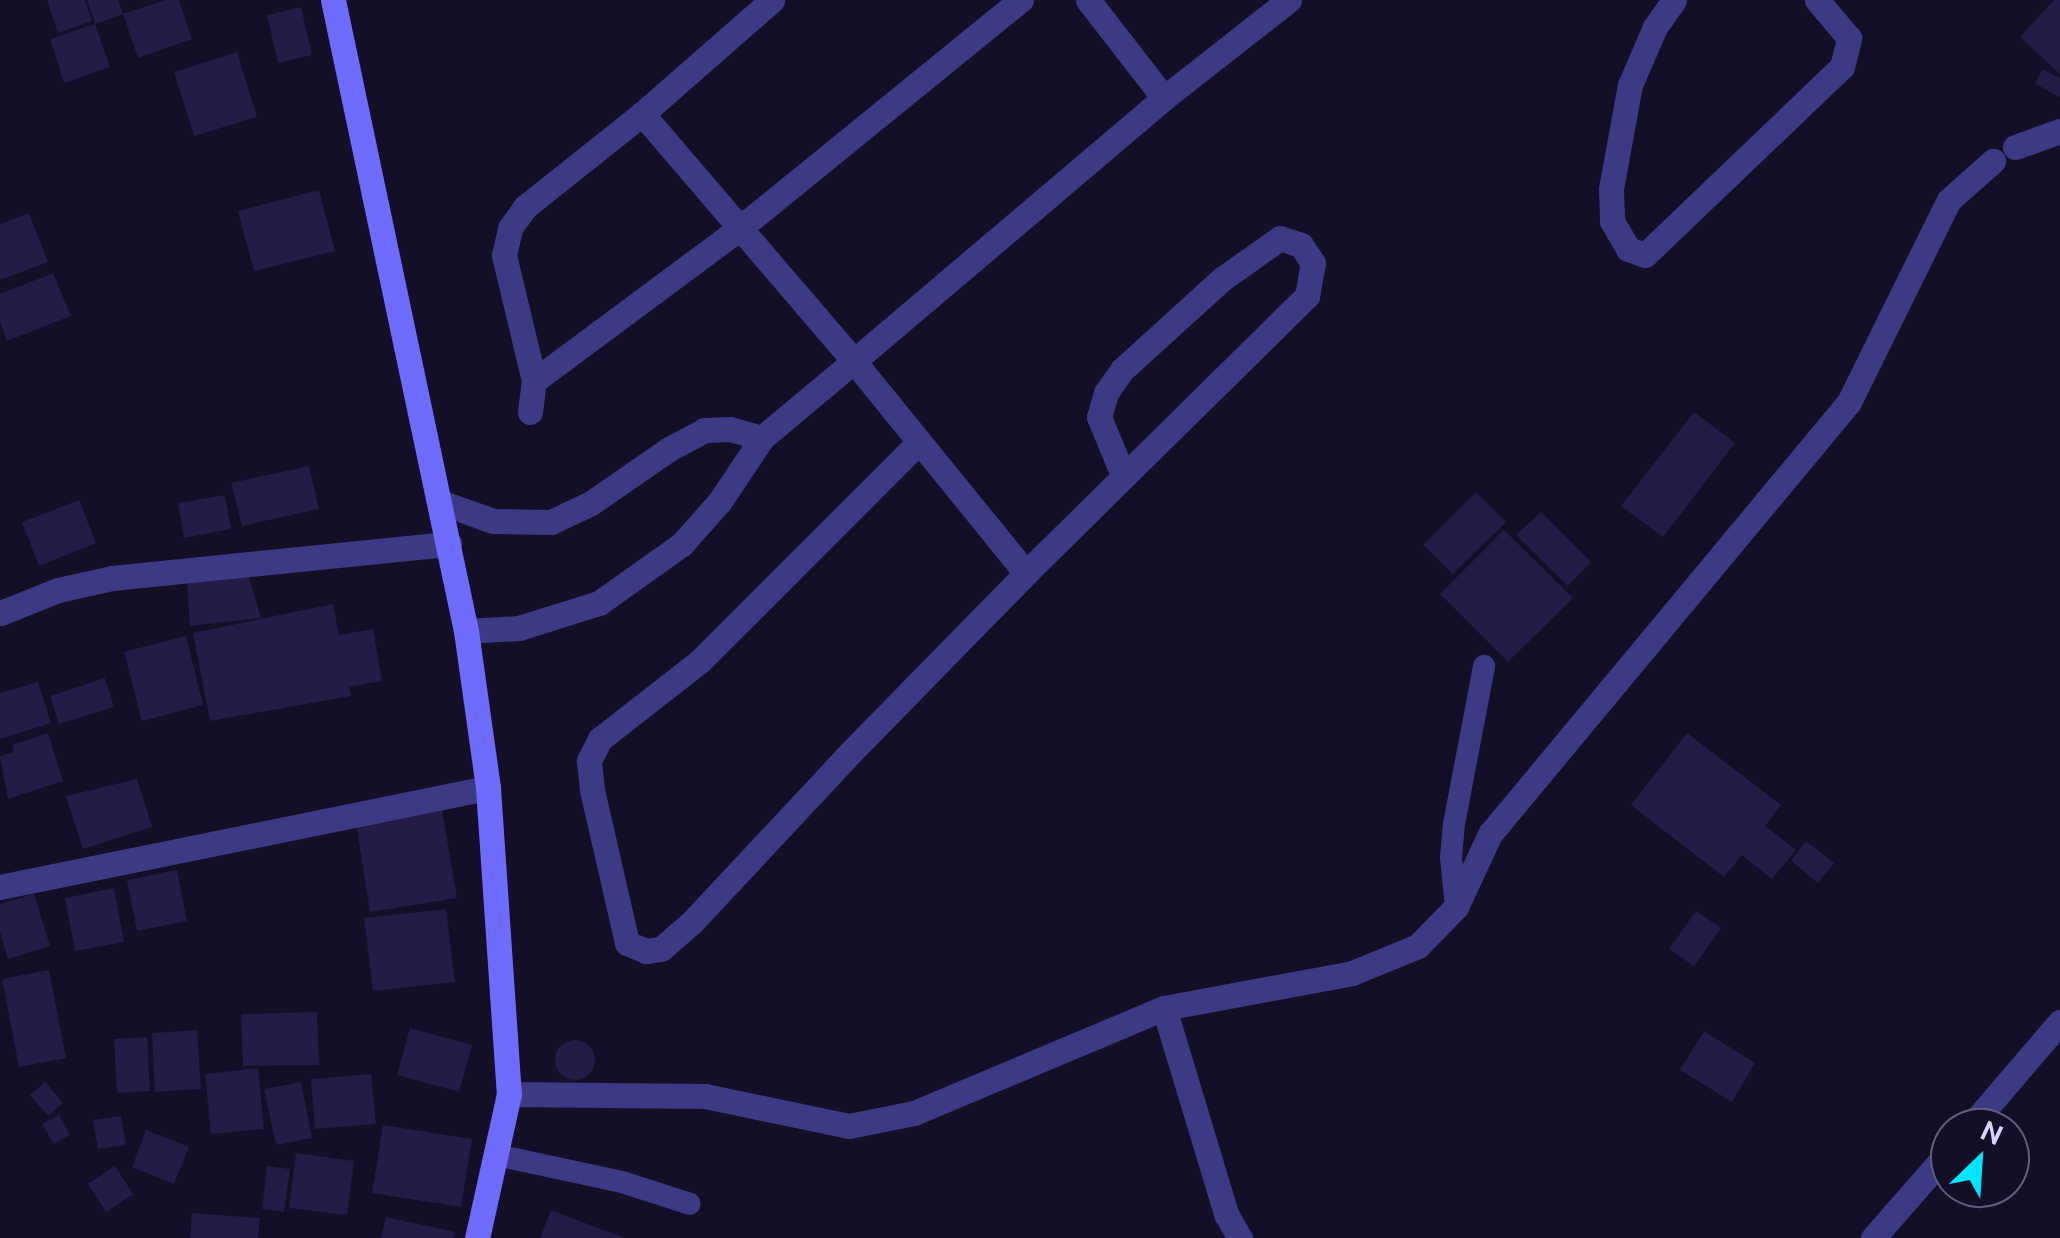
<!DOCTYPE html>
<html>
<head>
<meta charset="utf-8">
<style>
  body { margin:0 }
  #map { position:relative; width:2060px; height:1238px; overflow:hidden; background:#130f26; font-family:Ubuntu,sans-serif }
  div>[style] { position:absolute }
  [style*='--x'] { left:calc(var(--x)*1px); top:calc(var(--y)*1px); width:calc(var(--w)*1px); rotate:calc(var(--a)*1deg) }
  .building>* { inset:0; background:#241b47 }
  .round { border-radius:50% }
  .lane>* { height:22px; margin:-11px; padding:0 11px; transform-origin:11px; border-radius:11px; background:#3d3a85 }
  .street>* { height:25px; margin:-12.5px; padding:0 12.5px; transform-origin:12.5px; border-radius:12.5px; background:#3d3a85 }
  .secondary>* { height:25px; margin:-12.5px; padding:0 12.5px; transform-origin:12.5px; border-radius:12.5px; background:#6f6bff }
  span { translate:-50% -50%; white-space:nowrap; text-align:center; line-height:1.15; -webkit-text-stroke:8px #130f26; paint-order:stroke }
  .north { position:absolute; left:1930px; top:1108px; width:100px; height:100px; box-sizing:border-box; background:#130f26; border:2px solid #625e7d; border-radius:50%; rotate:25deg; font-size:28px; font-weight:700; line-height:40px; text-align:center; color:#d9d4ff }
  .north::after { content:''; display:block; margin:auto; width:35px; height:45px; background:#00e5ff; clip-path:polygon(50% 0,100% 100%,50% 72%,0 100%) }
</style>
</head>
<body>
<div id="map">
  <div class="building">
    <div style="clip-path:polygon(47px 0,85px 0,92px 21px,58px 33px)"></div>
    <div style="clip-path:polygon(87px 0,118px 0,123px 14px,95px 24px)"></div>
    <div style="clip-path:polygon(166px 0,179px 0,192px 39px,138px 58px,123px 14px)"></div>
    <div style="clip-path:polygon(2054px 0,2060px 0,2060px 74px,2020px 37px)"></div>
    <div style="clip-path:polygon(301px 7px,312px 55px,278px 63px,267px 15px)"></div>
    <div style="clip-path:polygon(95px 24px,110px 67px,64px 83px,50px 39px)"></div>
    <div style="clip-path:polygon(237px 52px,257px 117px,194px 136px,174px 72px)"></div>
    <div style="clip-path:polygon(2042px 69px,2060px 78px,2060px 97px,2035px 84px)"></div>
    <div style="clip-path:polygon(319px 190px,335px 251px,254px 271px,238px 211px)"></div>
    <div style="clip-path:polygon(29px 213px,48px 262px,0 280px,0 224px)"></div>
    <div style="clip-path:polygon(53px 273px,71px 316px,7px 341px,0 322px,0 294px)"></div>
    <div style="clip-path:polygon(1694px 412px,1735px 443px,1663px 537px,1621px 506px)"></div>
    <div style="clip-path:polygon(309px 466px,319px 509px,242px 526px,231px 483px)"></div>
    <div style="clip-path:polygon(1476px 492px,1506px 522px,1453px 574px,1423px 545px)"></div>
    <div style="clip-path:polygon(225px 495px,231px 529px,184px 538px,178px 503px)"></div>
    <div style="clip-path:polygon(79px 500px,96px 543px,39px 566px,22px 522px)"></div>
    <div style="clip-path:polygon(1541px 512px,1591px 562px,1568px 586px,1516px 535px)"></div>
    <div style="clip-path:polygon(1504px 530px,1573px 598px,1508px 662px,1440px 594px)"></div>
    <div style="clip-path:polygon(246px 567px,261px 618px,190px 626px,187px 579px)"></div>
    <div style="clip-path:polygon(333px 604px,339px 635px,373px 629px,382px 681px,349px 687px,351px 696px,210px 721px,193px 633px)"></div>
    <div style="clip-path:polygon(186px 636px,203px 705px,142px 721px,124px 652px)"></div>
    <div style="clip-path:polygon(105px 678px,114px 707px,59px 724px,50px 696px)"></div>
    <div style="clip-path:polygon(38px 682px,51px 723px,0 739px,0 693px)"></div>
    <div style="clip-path:polygon(48px 733px,63px 781px,8px 799px,0 756px,14px 752px,12px 745px)"></div>
    <div style="clip-path:polygon(1687px 733px,1781px 805px,1765px 826px,1796px 850px,1772px 879px,1742px 855px,1724px 877px,1631px 805px)"></div>
    <div style="clip-path:polygon(137px 779px,152px 827px,83px 849px,66px 796px)"></div>
    <div style="clip-path:polygon(442px 810px,457px 898px,370px 912px,356px 823px)"></div>
    <div style="clip-path:polygon(1806px 841px,1834px 863px,1818px 883px,1791px 861px)"></div>
    <div style="clip-path:polygon(177px 870px,187px 921px,137px 931px,127px 880px)"></div>
    <div style="clip-path:polygon(114px 888px,124px 942px,75px 951px,65px 898px)"></div>
    <div style="clip-path:polygon(34px 894px,50px 946px,8px 959px,0 932px,0 904px)"></div>
    <div style="clip-path:polygon(446px 909px,455px 982px,373px 991px,364px 918px)"></div>
    <div style="clip-path:polygon(1696px 911px,1721px 928px,1694px 966px,1669px 949px)"></div>
    <div style="clip-path:polygon(49px 970px,66px 1058px,19px 1067px,2px 979px)"></div>
    <div style="clip-path:polygon(317px 1012px,319px 1065px,243px 1066px,241px 1014px)"></div>
    <div style="clip-path:polygon(410px 1028px,472px 1045px,459px 1092px,397px 1075px)"></div>
    <div style="clip-path:polygon(197px 1030px,201px 1089px,155px 1092px,152px 1033px)"></div>
    <div style="clip-path:polygon(1704px 1031px,1755px 1063px,1732px 1102px,1680px 1070px)"></div>
    <div style="clip-path:polygon(147px 1037px,150px 1091px,117px 1093px,114px 1039px)"></div>
    <div class="round" style="left:555px;top:1040px;width:40px;height:40px"></div>
    <div style="clip-path:polygon(258px 1068px,264px 1129px,211px 1134px,205px 1074px)"></div>
    <div style="clip-path:polygon(371px 1074px,376px 1124px,315px 1129px,311px 1079px)"></div>
    <div style="clip-path:polygon(45px 1082px,63px 1103px,48px 1116px,30px 1095px)"></div>
    <div style="clip-path:polygon(301px 1082px,312px 1138px,276px 1145px,264px 1089px)"></div>
    <div style="clip-path:polygon(59px 1115px,70px 1135px,54px 1144px,42px 1124px)"></div>
    <div style="clip-path:polygon(121px 1116px,126px 1145px,98px 1149px,93px 1120px)"></div>
    <div style="clip-path:polygon(383px 1125px,472px 1139px,461px 1207px,372px 1193px)"></div>
    <div style="clip-path:polygon(146px 1130px,189px 1147px,174px 1184px,132px 1167px)"></div>
    <div style="clip-path:polygon(296px 1153px,354px 1161px,347px 1215px,289px 1208px)"></div>
    <div style="clip-path:polygon(115px 1166px,133px 1194px,106px 1212px,88px 1184px)"></div>
    <div style="clip-path:polygon(267px 1166px,290px 1169px,284px 1212px,262px 1209px)"></div>
    <div style="clip-path:polygon(551px 1210px,624px 1238px,540px 1238px)"></div>
    <div style="clip-path:polygon(192px 1213px,260px 1218px,258px 1238px,190px 1238px)"></div>
    <div style="clip-path:polygon(386px 1217px,455px 1232px,453px 1238px,381px 1238px)"></div>
  </div>
  <div class="lane">
    <div style="--x:1456;--y:907;--w:49;--a:-95.8"></div>
    <div style="--x:1451;--y:858;--w:34;--a:-85"></div>
    <div style="--x:1454;--y:824;--w:161;--a:-79.2"></div>
    <div style="--x:496;--y:1155;--w:129;--a:12.1"></div>
    <div style="--x:622;--y:1182;--w:71;--a:17.9"></div>
  </div>
  <div class="street">
    <div style="--x:1088;--y:0;--w:124;--a:52.2"></div>
    <div style="--x:1674;--y:0;--w:33;--a:125"></div>
    <div style="--x:1655;--y:27;--w:63;--a:113.3"></div>
    <div style="--x:1630;--y:85;--w:106;--a:100.4"></div>
    <div style="--x:1611;--y:189;--w:32;--a:88"></div>
    <div style="--x:1612;--y:221;--w:32;--a:60"></div>
    <div style="--x:1628;--y:249;--w:18;--a:19"></div>
    <div style="--x:1645;--y:255;--w:272;--a:-43.7"></div>
    <div style="--x:1842;--y:67;--w:30;--a:-76"></div>
    <div style="--x:1849;--y:38;--w:50;--a:-130.1"></div>
    <div style="--x:2015;--y:147;--w:48;--a:-19.6"></div>
    <div style="--x:534;--y:381;--w:257;--a:-36.6"></div>
    <div style="--x:740;--y:228;--w:362;--a:-39.1"></div>
    <div style="--x:530;--y:412;--w:31;--a:-83"></div>
    <div style="--x:534;--y:381;--w:130;--a:-103.4"></div>
    <div style="--x:504;--y:255;--w:28;--a:-77"></div>
    <div style="--x:510;--y:228;--w:26;--a:-54"></div>
    <div style="--x:525;--y:207;--w:149;--a:-38.5"></div>
    <div style="--x:642;--y:114;--w:173;--a:-41.2"></div>
    <div style="--x:919;--y:442;--w:310;--a:135"></div>
    <div style="--x:700;--y:661;--w:127;--a:142"></div>
    <div style="--x:600;--y:739;--w:25;--a:117"></div>
    <div style="--x:589;--y:761;--w:29;--a:84"></div>
    <div style="--x:592;--y:790;--w:157;--a:77.1"></div>
    <div style="--x:627;--y:943;--w:21;--a:23"></div>
    <div style="--x:646;--y:951;--w:15;--a:-8"></div>
    <div style="--x:661;--y:949;--w:41;--a:-41.1"></div>
    <div style="--x:692;--y:922;--w:231;--a:-46.9"></div>
    <div style="--x:850;--y:753;--w:252;--a:-45.6"></div>
    <div style="--x:1026;--y:573;--w:273;--a:-129.1"></div>
    <div style="--x:854;--y:361;--w:407;--a:-40.3"></div>
    <div style="--x:1164;--y:98;--w:159;--a:-38.1"></div>
    <div style="--x:440;--y:502;--w:56;--a:19.7"></div>
    <div style="--x:493;--y:521;--w:58;--a:1"></div>
    <div style="--x:551;--y:522;--w:44;--a:-25.4"></div>
    <div style="--x:591;--y:503;--w:95;--a:-34.7"></div>
    <div style="--x:669;--y:449;--w:40;--a:-28"></div>
    <div style="--x:704;--y:430;--w:26;--a:-2"></div>
    <div style="--x:730;--y:429;--w:33;--a:16"></div>
    <div style="--x:1026;--y:573;--w:395;--a:-44.6"></div>
    <div style="--x:1307;--y:296;--w:34;--a:-80"></div>
    <div style="--x:1313;--y:263;--w:22;--a:-124"></div>
    <div style="--x:1301;--y:245;--w:22;--a:-162"></div>
    <div style="--x:1280;--y:238;--w:71;--a:144.7"></div>
    <div style="--x:1222;--y:279;--w:135;--a:137.7"></div>
    <div style="--x:1122;--y:370;--w:28;--a:125"></div>
    <div style="--x:1106;--y:393;--w:25;--a:106"></div>
    <div style="--x:1099;--y:417;--w:63;--a:67.5"></div>
    <div style="--x:1;--y:613;--w:61;--a:-22"></div>
    <div style="--x:58;--y:590;--w:55;--a:-12.5"></div>
    <div style="--x:112;--y:578;--w:339;--a:-5.8"></div>
    <div style="--x:466;--y:631;--w:53;--a:-3.2"></div>
    <div style="--x:519;--y:628;--w:84;--a:-17.4"></div>
    <div style="--x:599;--y:603;--w:102;--a:-35.4"></div>
    <div style="--x:682;--y:544;--w:57;--a:-48.5"></div>
    <div style="--x:720;--y:501;--w:76;--a:-56.3"></div>
    <div style="--x:762;--y:438;--w:120;--a:-39.9"></div>
    <div style="--x:854;--y:361;--w:326;--a:-130.6"></div>
    <div style="--x:0;--y:887;--w:498;--a:-11.5"></div>
    <div style="--x:1164;--y:1008;--w:215;--a:73.2"></div>
    <div style="--x:1226;--y:1214;--w:28;--a:60"></div>
    <div style="--x:509;--y:1094;--w:196;--a:0.6"></div>
    <div style="--x:705;--y:1096;--w:147;--a:11.8"></div>
    <div style="--x:849;--y:1126;--w:66;--a:-11.3"></div>
    <div style="--x:914;--y:1113;--w:271;--a:-22.8"></div>
    <div style="--x:1164;--y:1008;--w:191;--a:-10.5"></div>
    <div style="--x:1352;--y:973;--w:71;--a:-22.2"></div>
    <div style="--x:1418;--y:946;--w:54;--a:-45.7"></div>
    <div style="--x:1456;--y:907;--w:81;--a:-65"></div>
    <div style="--x:1490;--y:834;--w:562;--a:-50.27"></div>
    <div style="--x:1849;--y:402;--w:225;--a:-63.7"></div>
    <div style="--x:1949;--y:200;--w:59;--a:-41.6"></div>
    <div style="--x:1969;--y:1128;--w:140;--a:-49.4"></div>
    <div style="--x:1873;--y:1238;--w:117;--a:-48.8"></div>
  </div>
  <div class="secondary">
    <div style="--x:333;--y:0;--w:645;--a:78.1"></div>
    <div style="--x:466;--y:631;--w:159;--a:82"></div>
    <div style="--x:488;--y:788;--w:307;--a:86.1"></div>
    <div style="--x:509;--y:1094;--w:148;--a:102.5"></div>
  </div>
  <div class="north">N</div>
</div>
</body>
</html>
